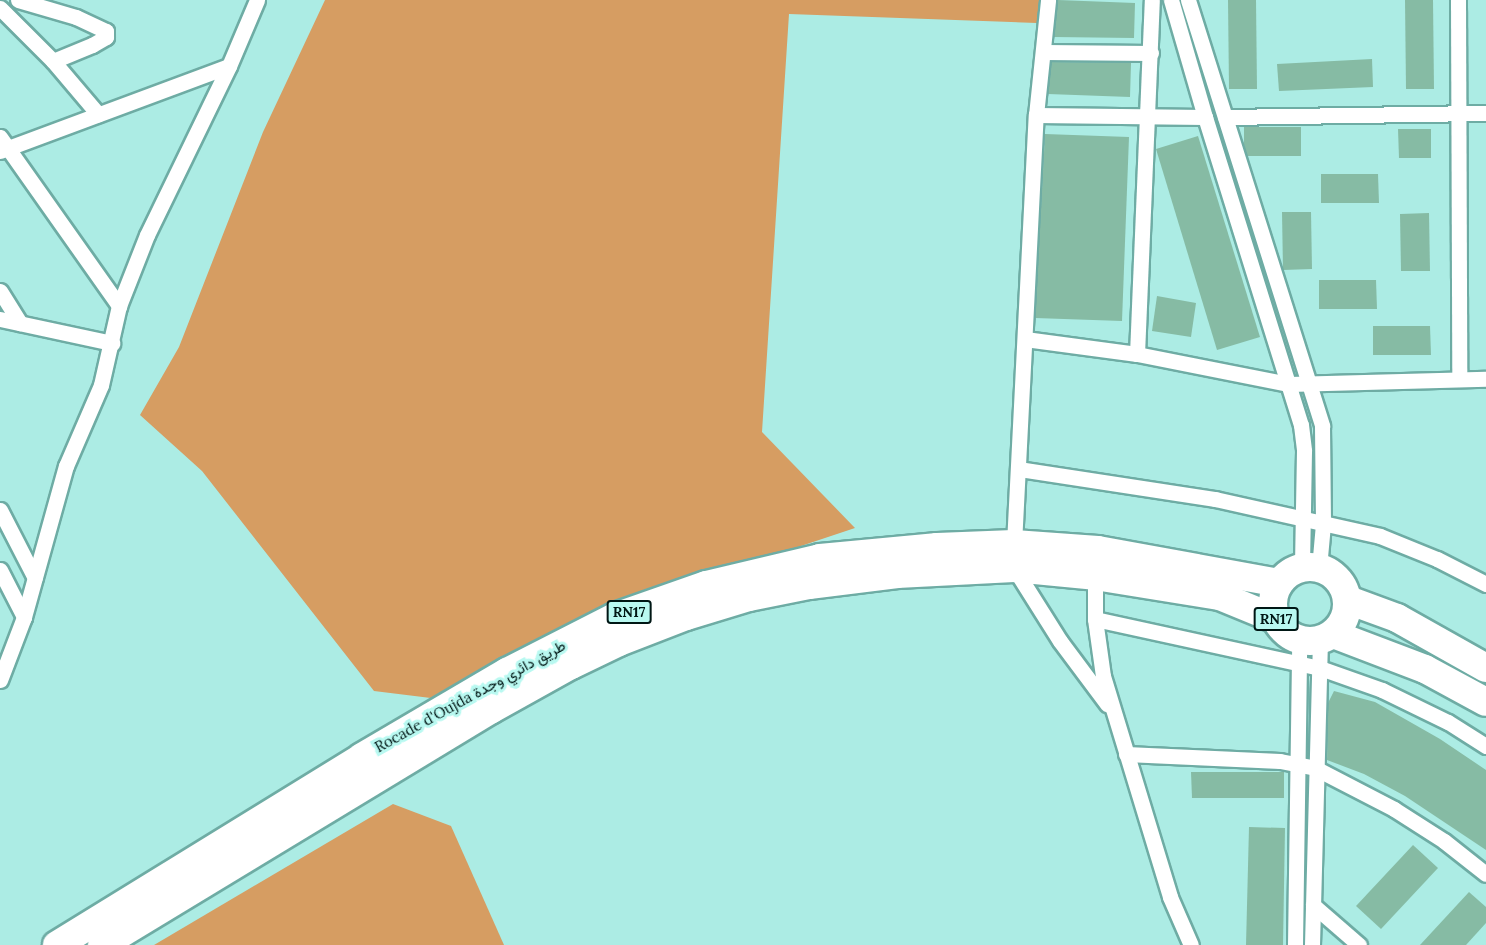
<!DOCTYPE html>
<html>
<head>
<meta charset="utf-8">
<style>
  body { margin:0 }
  #map { position:relative; width:1486px; height:945px; overflow:hidden; background:#acece4; font-family:Lora,Vazirmatn,serif }
  div>[style] { position:absolute }
  [style*='--x'] { left:calc(var(--x)*1px); top:calc(var(--y)*1px); width:calc(var(--w)*1px); rotate:calc(var(--a)*1deg) }
  .green>* { inset:0; background:#d69d62 }
  .building>* { inset:0; background:#86bba4 }
  .roads { filter:drop-shadow(2px 0 #6eaca4) drop-shadow(-2px 0 #6eaca4) drop-shadow(0 2px #6eaca4) drop-shadow(0 -2px #6eaca4) }
  .street>* { height:15px; margin:-7.5px; padding:0 7.5px; transform-origin:7.5px; border-radius:7.5px; background:#fff }
  .highway>* { height:28px; margin:-14px; padding:0 14px; transform-origin:14px; border-radius:14px; background:#fff }
  .highway>.ring { margin:-14px; padding:0; box-sizing:content-box; background:none; border:28px solid #fff; border-radius:50% }
  span { translate:-50% -50%; white-space:nowrap; text-align:center; line-height:1.15; -webkit-text-stroke:6px #b9f9f1; paint-order:stroke }
  .shield-label span { padding:2px 4px; background:#b9f9f1; border:2px solid; border-radius:4px; -webkit-text-stroke-width:0 }
  .shield-label { font-size:14px; color:#001715; font-weight:700 }
  .street-label { font-size:15px; color:#001715 }
</style>
</head>
<body>
<div id="map">
  <div class="green">
    <div style="clip-path:polygon(325px 0,1041px 0,1037px 23px,789px 14px,762px 432px,855px 528px,600px 613px,447px 700px,374px 691px,202px 471px,140px 415px,179px 347px,263px 132px)"></div>
    <div style="clip-path:polygon(393px 804px,451px 826px,504px 945px,154px 945px)"></div>
  </div>
  <div class="building">
    <div style="clip-path:polygon(1058px 0,1135px 3px,1134px 38px,1054px 37px)"></div>
    <div style="clip-path:polygon(1228px 0,1256px 0,1257px 89px,1229px 89px)"></div>
    <div style="clip-path:polygon(1405px 0,1433px 0,1434px 89px,1406px 89px)"></div>
    <div style="clip-path:polygon(1372px 59px,1373px 87px,1279px 91px,1277px 64px)"></div>
    <div style="clip-path:polygon(1051px 62px,1131px 63px,1130px 97px,1048px 94px)"></div>
    <div style="clip-path:polygon(1244px 127px,1301px 127px,1301px 156px,1247px 156px,1244px 145px)"></div>
    <div style="clip-path:polygon(1398px 129px,1431px 129px,1431px 158px,1399px 158px)"></div>
    <div style="clip-path:polygon(1045px 134px,1129px 137px,1122px 321px,1035px 318px)"></div>
    <div style="clip-path:polygon(1198px 136px,1260px 337px,1217px 350px,1156px 149px)"></div>
    <div style="clip-path:polygon(1321px 174px,1378px 174px,1379px 203px,1321px 203px)"></div>
    <div style="clip-path:polygon(1282px 212px,1311px 212px,1312px 269px,1283px 270px)"></div>
    <div style="clip-path:polygon(1429px 213px,1430px 271px,1401px 271px,1400px 214px)"></div>
    <div style="clip-path:polygon(1319px 280px,1376px 280px,1377px 309px,1319px 309px)"></div>
    <div style="clip-path:polygon(1157px 296px,1196px 303px,1191px 337px,1152px 331px)"></div>
    <div style="clip-path:polygon(1373px 326px,1430px 326px,1431px 355px,1373px 355px)"></div>
    <div style="clip-path:polygon(1334px 691px,1375px 702px,1440px 739px,1486px 770px,1486px 850px,1405px 796px,1364px 774px,1327px 760px,1328px 703px)"></div>
    <div style="clip-path:polygon(1191px 772px,1284px 772px,1284px 798px,1192px 798px)"></div>
    <div style="clip-path:polygon(1249px 827px,1285px 828px,1283px 945px,1246px 945px)"></div>
    <div style="clip-path:polygon(1413px 845px,1438px 868px,1381px 929px,1356px 906px)"></div>
    <div style="clip-path:polygon(1469px 892px,1486px 907px,1486px 923px,1466px 945px,1420px 945px)"></div>
  </div>
  <div class="roads">
    <div class="street">
      <div style="--x:18;--y:0;--w:60;--a:16.3"></div>
      <div style="--x:76;--y:17;--w:33;--a:25"></div>
      <div style="--x:106;--y:31;--w:6;--a:90"></div>
      <div style="--x:106;--y:37;--w:16;--a:150"></div>
      <div style="--x:92;--y:45;--w:42;--a:157.7"></div>
      <div style="--x:1171;--y:0;--w:122;--a:73.8"></div>
      <div style="--x:1205;--y:117;--w:323;--a:72.7"></div>
      <div style="--x:1301;--y:425;--w:26;--a:83"></div>
      <div style="--x:1304;--y:451;--w:117;--a:91"></div>
      <div style="--x:1188;--y:0;--w:447;--a:72.5"></div>
      <div style="--x:1322;--y:426;--w:98;--a:89.4"></div>
      <div style="--x:1323;--y:524;--w:44;--a:95.2"></div>
      <div style="--x:1458;--y:0;--w:379;--a:89.8"></div>
      <div style="--x:0;--y:8;--w:75;--a:45"></div>
      <div style="--x:53;--y:61;--w:70;--a:49.7"></div>
      <div style="--x:1043;--y:52;--w:108;--a:0.5"></div>
      <div style="--x:1036;--y:115;--w:169;--a:0.7"></div>
      <div style="--x:1225;--y:117;--w:261;--a:-0.9"></div>
      <div style="--x:0;--y:137;--w:207;--a:54.8"></div>
      <div style="--x:0;--y:151;--w:244;--a:-20.4"></div>
      <div style="--x:0;--y:291;--w:38;--a:58"></div>
      <div style="--x:0;--y:319;--w:115;--a:12.1"></div>
      <div style="--x:1025;--y:339;--w:113;--a:7.6"></div>
      <div style="--x:1137;--y:354;--w:155;--a:11.2"></div>
      <div style="--x:1289;--y:384;--w:197;--a:-1.5"></div>
      <div style="--x:1137;--y:354;--w:354;--a:-87.6"></div>
      <div style="--x:1019;--y:469;--w:198;--a:8.7"></div>
      <div style="--x:1215;--y:499;--w:169;--a:12.6"></div>
      <div style="--x:1380;--y:536;--w:61;--a:22"></div>
      <div style="--x:1437;--y:559;--w:55;--a:27"></div>
      <div style="--x:0;--y:510;--w:76;--a:62.8"></div>
      <div style="--x:1014;--y:544;--w:430;--a:-87.1"></div>
      <div style="--x:1036;--y:115;--w:116;--a:-84"></div>
      <div style="--x:1014;--y:568;--w:86;--a:57.8"></div>
      <div style="--x:1060;--y:641;--w:79;--a:53.3"></div>
      <div style="--x:0;--y:570;--w:53;--a:62.9"></div>
      <div style="--x:1095;--y:576;--w:43;--a:90"></div>
      <div style="--x:1095;--y:619;--w:58;--a:82"></div>
      <div style="--x:1103;--y:676;--w:231;--a:73.1"></div>
      <div style="--x:1170;--y:897;--w:52;--a:66.4"></div>
      <div style="--x:1095;--y:619;--w:230;--a:12.3"></div>
      <div style="--x:1320;--y:668;--w:66;--a:19.5"></div>
      <div style="--x:1382;--y:690;--w:73;--a:25.9"></div>
      <div style="--x:1448;--y:722;--w:45;--a:32.3"></div>
      <div style="--x:0;--y:680;--w:67;--a:-69.1"></div>
      <div style="--x:24;--y:617;--w:157;--a:-74.5"></div>
      <div style="--x:66;--y:466;--w:88;--a:-66.6"></div>
      <div style="--x:101;--y:385;--w:81;--a:-77.2"></div>
      <div style="--x:119;--y:306;--w:76;--a:-68.5"></div>
      <div style="--x:147;--y:235;--w:188;--a:-64.1"></div>
      <div style="--x:229;--y:66;--w:72;--a:-67"></div>
      <div style="--x:1126;--y:754;--w:154;--a:2.6"></div>
      <div style="--x:1280;--y:761;--w:36;--a:11"></div>
      <div style="--x:1315;--y:768;--w:89;--a:27.4"></div>
      <div style="--x:1394;--y:809;--w:59;--a:32.6"></div>
      <div style="--x:1444;--y:841;--w:53;--a:38.2"></div>
      <div style="--x:1313;--y:905;--w:61;--a:41"></div>
      <div style="--x:1295;--y:945;--w:305;--a:-89.2"></div>
      <div style="--x:1312;--y:945;--w:304;--a:-88.5"></div>
    </div>
    <div class="highway">
      <div class="ring" style="left:1273px;top:567px;width:46px;height:46px"></div>
      <div style="--x:1348;--y:600;--w:52;--a:20.2"></div>
      <div style="--x:1397;--y:618;--w:102;--a:29.3"></div>
      <div style="--x:1333;--y:634;--w:98;--a:20.8"></div>
      <div style="--x:1425;--y:669;--w:69;--a:28.4"></div>
      <div style="--x:57;--y:945;--w:358;--a:-31.6"></div>
      <div style="--x:362;--y:757;--w:168;--a:-30.4"></div>
      <div style="--x:507;--y:672;--w:121;--a:-27"></div>
      <div style="--x:615;--y:617;--w:96;--a:-19.4"></div>
      <div style="--x:706;--y:585;--w:117;--a:-13.3"></div>
      <div style="--x:820;--y:558;--w:118;--a:-5.4"></div>
      <div style="--x:937;--y:547;--w:77;--a:-2.2"></div>
      <div style="--x:1014;--y:544;--w:84;--a:4.1"></div>
      <div style="--x:1098;--y:550;--w:184;--a:10.3"></div>
      <div style="--x:102;--y:945;--w:454;--a:-31.2"></div>
      <div style="--x:490;--y:710;--w:93;--a:-29.1"></div>
      <div style="--x:571;--y:665;--w:53;--a:-25.6"></div>
      <div style="--x:619;--y:642;--w:72;--a:-21.2"></div>
      <div style="--x:686;--y:616;--w:66;--a:-16.8"></div>
      <div style="--x:749;--y:597;--w:61;--a:-11.3"></div>
      <div style="--x:809;--y:585;--w:89;--a:-7.1"></div>
      <div style="--x:897;--y:574;--w:117;--a:-2.9"></div>
      <div style="--x:1014;--y:568;--w:81;--a:5.6"></div>
      <div style="--x:1095;--y:576;--w:127;--a:9.1"></div>
      <div style="--x:1220;--y:596;--w:61;--a:22.3"></div>
    </div>
  </div>
  <div class="shield-label">
    <span style="left:629px;top:612px">RN17</span>
    <span style="left:1276px;top:619px">RN17</span>
  </div>
  <div class="street-label">
    <span style="left:470px;top:696px;rotate:-29deg">Rocade d'Oujda طريق دائري وجدة</span>
  </div>
</div>
</body>
</html>
